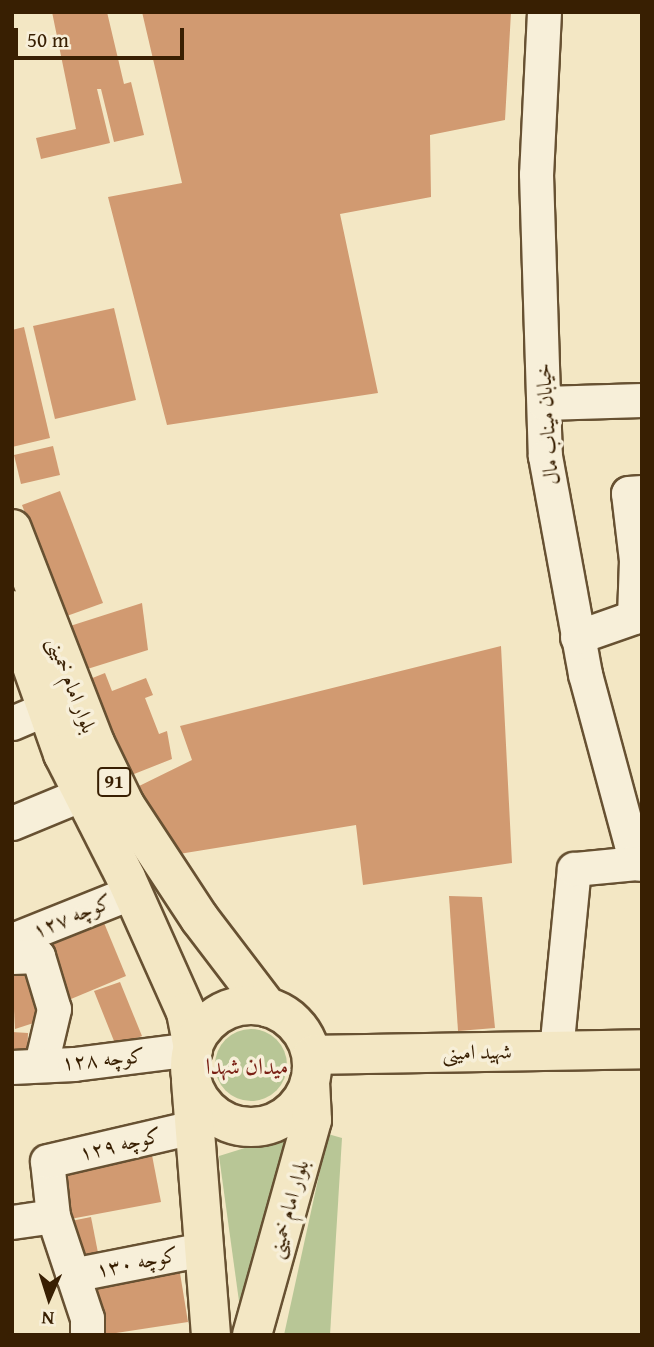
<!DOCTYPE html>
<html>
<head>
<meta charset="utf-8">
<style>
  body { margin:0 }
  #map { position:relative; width:654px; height:1347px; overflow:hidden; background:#f3e7c4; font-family:"Gentium Book Plus",Amiri,serif }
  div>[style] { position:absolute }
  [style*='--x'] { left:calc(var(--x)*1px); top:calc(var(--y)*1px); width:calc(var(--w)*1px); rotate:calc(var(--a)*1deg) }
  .green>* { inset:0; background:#b8c696 }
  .round { border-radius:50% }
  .building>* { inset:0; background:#d19a71 }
  .roads { filter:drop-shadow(2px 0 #675132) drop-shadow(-2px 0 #675132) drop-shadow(0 2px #675132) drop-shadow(0 -2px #675132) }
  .minor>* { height:33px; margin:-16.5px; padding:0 16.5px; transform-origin:16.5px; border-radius:16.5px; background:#f7efd9 }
  .major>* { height:38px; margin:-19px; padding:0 19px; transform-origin:19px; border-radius:19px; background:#f3e7c4 }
  .major>.ring { margin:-19px; padding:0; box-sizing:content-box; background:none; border:38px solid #f3e7c4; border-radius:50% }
  span { translate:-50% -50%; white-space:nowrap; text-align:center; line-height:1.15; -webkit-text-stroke:7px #f7efd9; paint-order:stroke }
  .shield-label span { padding:2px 5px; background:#f7efd9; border:2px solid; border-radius:5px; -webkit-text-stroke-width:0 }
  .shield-label { font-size:19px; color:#381f02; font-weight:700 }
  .street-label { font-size:21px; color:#381f02 }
  .neighbourhood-label { font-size:23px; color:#7a1f14 }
  .frame { position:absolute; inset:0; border:14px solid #381f02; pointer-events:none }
  .north { position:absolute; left:14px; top:1263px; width:70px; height:70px; -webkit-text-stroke:5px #f7efd9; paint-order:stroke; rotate:183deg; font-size:19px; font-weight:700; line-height:28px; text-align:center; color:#381f02 }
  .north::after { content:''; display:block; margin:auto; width:24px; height:32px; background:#381f02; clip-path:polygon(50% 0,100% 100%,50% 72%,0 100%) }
  .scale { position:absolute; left:14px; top:28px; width:170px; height:32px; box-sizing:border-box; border:4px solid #381f02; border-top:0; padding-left:9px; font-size:21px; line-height:24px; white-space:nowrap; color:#381f02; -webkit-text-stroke:5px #f7efd9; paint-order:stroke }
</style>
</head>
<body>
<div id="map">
  <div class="green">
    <div class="round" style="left:215px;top:1029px;width:72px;height:72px"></div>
    <div style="clip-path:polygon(299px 1131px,242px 1323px,219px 1156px)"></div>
    <div style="clip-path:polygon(328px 1134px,342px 1138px,330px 1335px,284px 1335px)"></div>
  </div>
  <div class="building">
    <div style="clip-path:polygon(52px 12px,107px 12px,124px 84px,131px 82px,144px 135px,114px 142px,101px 89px,97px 89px,110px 143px,41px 159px,36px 138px,76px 129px)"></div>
    <div style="clip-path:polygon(142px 12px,511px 12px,505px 120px,430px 135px,431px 197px,340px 214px,378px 393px,167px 425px,108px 197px,182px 183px)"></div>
    <div style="clip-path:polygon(114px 308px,136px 400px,55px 419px,33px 326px)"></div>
    <div style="clip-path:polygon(24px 327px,50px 438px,12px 447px,12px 330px)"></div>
    <div style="clip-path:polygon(53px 446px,60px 475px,21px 484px,14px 455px)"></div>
    <div style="clip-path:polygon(60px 491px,103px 603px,64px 617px,22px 505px)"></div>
    <div style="clip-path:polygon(142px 603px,148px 650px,81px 671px,67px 627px)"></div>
    <div style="clip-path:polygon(501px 646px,512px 863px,363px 885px,356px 825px,179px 854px,131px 790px,192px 760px,180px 726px)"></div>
    <div style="clip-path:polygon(105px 673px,112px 691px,146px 678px,153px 695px,145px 698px,159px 734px,167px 731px,172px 759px,124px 778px,85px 681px)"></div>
    <div style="clip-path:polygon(449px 896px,482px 897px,495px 1028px,458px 1031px)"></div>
    <div style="clip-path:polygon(102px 918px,126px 976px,71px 999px,47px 941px)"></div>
    <div style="clip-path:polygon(27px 966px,43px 1020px,15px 1029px,12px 970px)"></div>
    <div style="clip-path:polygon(120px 982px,142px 1036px,116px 1046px,94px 991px)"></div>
    <div style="clip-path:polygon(12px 1032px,28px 1033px,27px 1058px,12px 1058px)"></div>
    <div style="clip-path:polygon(151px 1150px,161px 1202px,65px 1220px,55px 1168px)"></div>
    <div style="clip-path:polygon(91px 1217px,99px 1258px,74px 1263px,66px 1222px)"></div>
    <div style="clip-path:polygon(179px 1267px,188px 1322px,103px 1335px,88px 1281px)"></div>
  </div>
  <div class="roads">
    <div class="minor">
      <div style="--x:544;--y:12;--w:162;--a:92.8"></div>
      <div style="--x:536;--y:174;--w:282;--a:88.2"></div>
      <div style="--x:545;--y:456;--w:222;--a:79.6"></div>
      <div style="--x:585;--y:674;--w:196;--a:74.9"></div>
      <div style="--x:636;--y:863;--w:6;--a:9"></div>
      <div style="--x:544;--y:403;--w:98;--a:-1.8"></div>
      <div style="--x:577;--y:637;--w:60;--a:-19.3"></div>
      <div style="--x:634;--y:617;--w:57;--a:-88"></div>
      <div style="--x:636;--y:560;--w:67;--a:-96.8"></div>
      <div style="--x:628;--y:493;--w:14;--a:-4"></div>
      <div style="--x:12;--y:723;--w:38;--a:-23"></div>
      <div style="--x:12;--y:823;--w:76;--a:-22.5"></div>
      <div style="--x:12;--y:940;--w:129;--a:-21.8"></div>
      <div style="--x:12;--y:957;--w:26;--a:-2"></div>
      <div style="--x:38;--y:956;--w:55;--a:73.2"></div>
      <div style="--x:54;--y:1009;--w:57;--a:103.3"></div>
      <div style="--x:556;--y:1051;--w:183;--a:-84.4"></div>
      <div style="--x:574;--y:869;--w:62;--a:-5.5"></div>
      <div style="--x:12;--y:1067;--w:62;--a:-2.8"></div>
      <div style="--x:74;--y:1064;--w:120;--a:-7.2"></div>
      <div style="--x:12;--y:1222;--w:41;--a:-8.3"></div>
      <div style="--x:72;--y:1275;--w:134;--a:-11.2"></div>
      <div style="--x:87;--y:1335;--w:17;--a:-90"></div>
      <div style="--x:87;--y:1318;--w:108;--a:-108.4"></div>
      <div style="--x:53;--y:1216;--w:55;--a:-96.2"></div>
      <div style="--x:47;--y:1161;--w:150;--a:-13.1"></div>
    </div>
    <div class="major">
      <div style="--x:12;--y:529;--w:230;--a:68.8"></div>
      <div style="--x:95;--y:743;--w:69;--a:64.2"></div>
      <div style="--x:125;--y:805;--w:136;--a:56.7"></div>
      <div style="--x:200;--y:919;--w:111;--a:52.7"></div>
      <div style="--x:12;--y:610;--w:153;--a:70.5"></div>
      <div style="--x:63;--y:754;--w:139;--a:63.1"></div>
      <div style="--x:126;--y:878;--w:147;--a:65.9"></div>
      <div style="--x:186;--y:1012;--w:38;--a:79"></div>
      <div class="ring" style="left:190px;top:1005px;width:84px;height:84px"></div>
      <div style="--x:312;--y:1055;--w:330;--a:-1"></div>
      <div style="--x:191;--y:1081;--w:255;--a:85.5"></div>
      <div style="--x:252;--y:1335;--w:223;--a:-74.4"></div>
      <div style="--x:312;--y:1120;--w:38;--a:-93"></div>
    </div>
  </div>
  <div class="shield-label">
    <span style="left:114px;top:782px">91</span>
  </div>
  <div class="street-label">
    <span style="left:547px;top:424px;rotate:-94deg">خیابان میناب مال</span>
    <span style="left:72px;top:685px;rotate:69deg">بلوار امام خمینی</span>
    <span style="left:72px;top:916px;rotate:-22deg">کوچه ۱۲۷</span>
    <span style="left:477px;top:1052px;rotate:-1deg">شهید امینی</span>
    <span style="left:103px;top:1059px;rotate:-5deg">کوچه ۱۲۸</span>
    <span style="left:120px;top:1144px;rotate:-13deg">کوچه ۱۲۹</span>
    <span style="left:288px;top:1209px;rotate:-74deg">بلوار امام خمینی</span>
    <span style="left:137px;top:1262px;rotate:-11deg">کوچه ۱۳۰</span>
  </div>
  <div class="neighbourhood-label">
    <span style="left:247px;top:1066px">میدان شهدا</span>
  </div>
  <div class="frame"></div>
  <div class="north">N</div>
  <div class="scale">50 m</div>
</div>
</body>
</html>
